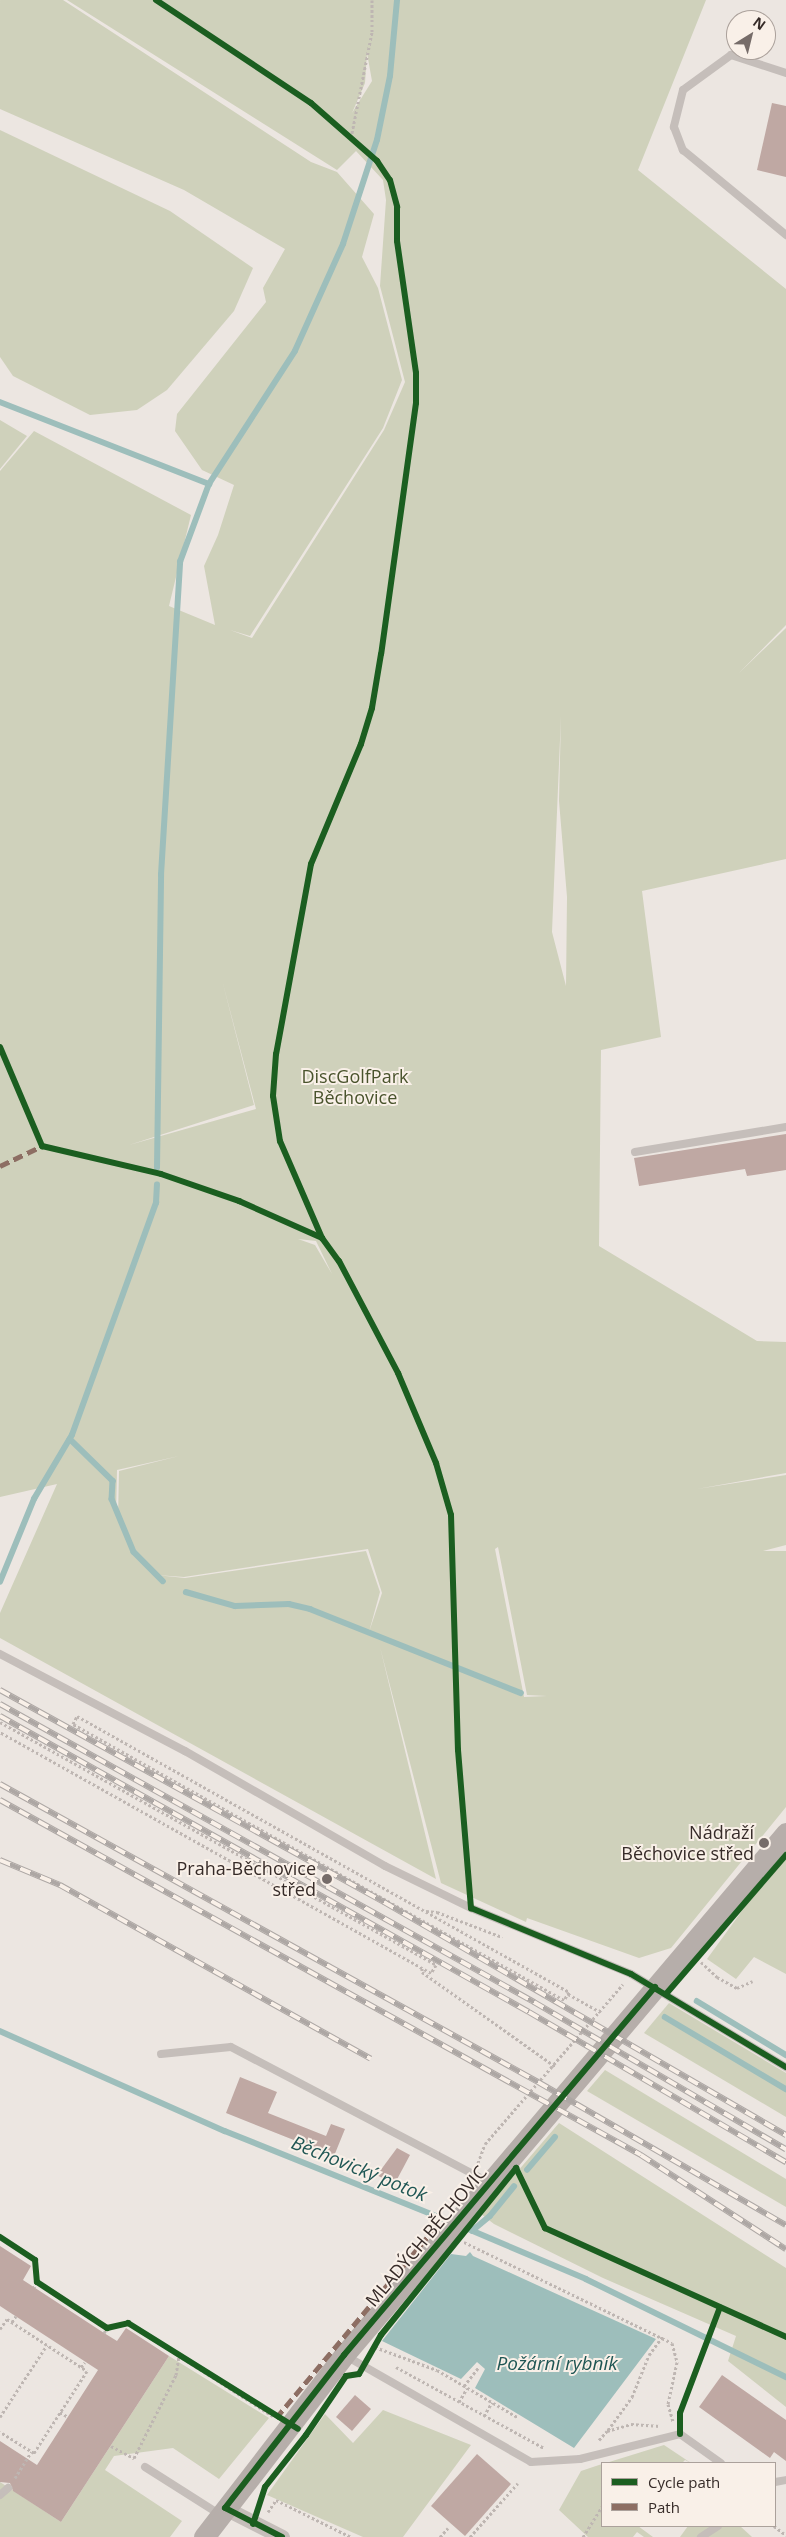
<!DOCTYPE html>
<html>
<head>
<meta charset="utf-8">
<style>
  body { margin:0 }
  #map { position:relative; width:786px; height:2537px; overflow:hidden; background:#ece6e1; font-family:"Open Sans",sans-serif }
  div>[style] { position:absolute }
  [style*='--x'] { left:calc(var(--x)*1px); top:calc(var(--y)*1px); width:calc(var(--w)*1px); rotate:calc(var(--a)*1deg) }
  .green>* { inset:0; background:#cfd1bb }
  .water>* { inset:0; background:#9dbebb }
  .stream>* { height:5.5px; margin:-2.75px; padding:0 2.75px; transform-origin:2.75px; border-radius:2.75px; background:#9dbebb }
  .building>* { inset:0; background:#bfa8a3 }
  .path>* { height:3px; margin-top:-1.5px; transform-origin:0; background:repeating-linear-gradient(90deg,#beb6b2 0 2.5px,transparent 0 5px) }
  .lane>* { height:8px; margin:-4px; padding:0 4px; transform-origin:4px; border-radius:4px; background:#c5beba }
  .street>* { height:15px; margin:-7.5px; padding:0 7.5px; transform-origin:7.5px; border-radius:7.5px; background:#c5beba }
  .secondary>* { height:21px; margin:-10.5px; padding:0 10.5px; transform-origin:10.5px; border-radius:10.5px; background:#b6aeaa }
  .rail>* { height:5.5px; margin-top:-2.75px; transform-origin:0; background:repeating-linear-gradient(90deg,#f9f0e8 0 11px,#ada7a4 0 22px); box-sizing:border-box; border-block:1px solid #ada7a4 }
  .quiet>* { height:5px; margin-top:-2.5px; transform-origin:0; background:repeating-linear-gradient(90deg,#8d6e63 0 10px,transparent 0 15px) }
  .cycleway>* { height:6px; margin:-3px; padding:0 3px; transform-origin:3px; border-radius:3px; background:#1b5e20 }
  .dots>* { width:14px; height:14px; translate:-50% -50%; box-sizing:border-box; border:2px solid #f9f0e8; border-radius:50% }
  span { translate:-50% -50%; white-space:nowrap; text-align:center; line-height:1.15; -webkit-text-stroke:4px #f9f0e8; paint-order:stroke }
  .park-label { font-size:18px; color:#49532c }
  .poi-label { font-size:18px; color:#362b28 }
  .right { translate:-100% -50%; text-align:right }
  .street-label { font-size:18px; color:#362b28 }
  .water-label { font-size:19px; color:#1f5654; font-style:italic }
  .legend { position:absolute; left:601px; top:2462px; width:175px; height:65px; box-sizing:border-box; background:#f9f0e8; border:1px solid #aba19b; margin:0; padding:6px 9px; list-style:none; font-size:15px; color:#362b28 }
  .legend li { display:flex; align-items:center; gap:10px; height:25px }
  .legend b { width:25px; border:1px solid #aba19b }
  .north { position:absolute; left:726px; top:10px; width:50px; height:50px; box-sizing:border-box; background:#f9f0e8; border:1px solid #aba19b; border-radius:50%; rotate:36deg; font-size:14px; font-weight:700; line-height:20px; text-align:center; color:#362b28 }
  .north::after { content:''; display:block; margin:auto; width:18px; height:22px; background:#766c69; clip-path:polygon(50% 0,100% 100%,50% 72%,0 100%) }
</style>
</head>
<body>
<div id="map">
  <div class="green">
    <div style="clip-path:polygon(evenodd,0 0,63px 0,311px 162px,337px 172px,374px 214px,362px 257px,378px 288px,402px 380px,383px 428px,250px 636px,230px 630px,252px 638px,384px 430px,405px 382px,380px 286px,386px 200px,383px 180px,356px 151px,337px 170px,67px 0,706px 0,638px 170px,786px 289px,786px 625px,739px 673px,786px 628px,786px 859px,642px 891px,661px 1037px,601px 1050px,599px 1246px,757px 1341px,786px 1342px,786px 1473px,697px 1489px,786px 1475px,786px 1545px,763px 1551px,786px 1551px,786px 1807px,671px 1948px,639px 1958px,527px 1918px,526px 1922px,441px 1883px,380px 1647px,436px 1879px,0 1638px,0 1613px,57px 1484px,0 1497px,0 471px,34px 431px,191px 515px,169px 606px,215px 625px,204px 566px,218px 535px,234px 485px,202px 470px,175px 431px,177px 414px,266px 302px,263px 288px,285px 249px,184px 190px,0 109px,0 0,367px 53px,372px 81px,352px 113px,365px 83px,367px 53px,0 0,561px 716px,559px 801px,567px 897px,566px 986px,552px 932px,561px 716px,0 0,222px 980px,256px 1109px,129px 1145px,254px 1105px,222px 980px,0 0,298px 1239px,316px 1241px,332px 1274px,315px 1245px,298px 1239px,0 0,179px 1456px,119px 1471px,118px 1518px,142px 1561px,133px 1551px,116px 1516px,117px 1470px,179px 1456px,0 0,498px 1547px,527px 1695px,547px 1696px,524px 1697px,495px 1549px,498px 1547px,0 0,368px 1549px,382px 1593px,369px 1632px,380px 1592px,366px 1551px,185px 1578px,156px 1575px,184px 1577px,368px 1549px)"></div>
    <div style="clip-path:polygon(0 130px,170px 211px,253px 268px,234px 311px,167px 390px,137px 410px,90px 415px,13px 376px,0 357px)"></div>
    <div style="clip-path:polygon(0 420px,27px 436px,0 469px)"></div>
    <div style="clip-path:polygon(786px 1859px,786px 1974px,754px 1957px,736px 1979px,707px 1959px,747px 1904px)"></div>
    <div style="clip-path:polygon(669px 2003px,786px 2073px,786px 2117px,644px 2033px)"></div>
    <div style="clip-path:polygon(605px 2070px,786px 2179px,786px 2207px,587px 2091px)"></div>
    <div style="clip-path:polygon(559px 2123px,786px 2268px,786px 2407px,728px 2361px,736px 2336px,603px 2278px,494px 2224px,481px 2214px)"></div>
    <div style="clip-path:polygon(169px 2356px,269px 2418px,219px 2479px,173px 2448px,114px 2456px,105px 2470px,182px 2521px,170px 2537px,0 2537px,0 2482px,61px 2522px)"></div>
    <div style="clip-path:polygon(383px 2410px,471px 2445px,403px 2537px,363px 2537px,267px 2495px,325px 2414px,353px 2443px)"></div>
    <div style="clip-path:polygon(664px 2445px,691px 2463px,685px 2460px,682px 2463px,606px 2463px)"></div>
    <div style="clip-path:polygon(602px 2464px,602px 2526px,638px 2526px,653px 2537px,644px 2537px,637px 2532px,633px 2537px,588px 2537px,559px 2510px,581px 2471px)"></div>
    <div style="clip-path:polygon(688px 2526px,740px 2526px,752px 2537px,680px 2537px)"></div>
  </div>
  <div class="water">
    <div style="clip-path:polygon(470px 2252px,473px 2256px,656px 2339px,574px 2448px,475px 2388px,485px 2369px,477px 2362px,461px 2379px,382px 2341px,451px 2254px,466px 2256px)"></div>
  </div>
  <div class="stream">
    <div style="--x:0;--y:402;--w:225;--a:21.4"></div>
    <div style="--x:157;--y:1168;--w:293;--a:-89.2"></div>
    <div style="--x:161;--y:875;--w:314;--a:-86.5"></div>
    <div style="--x:180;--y:562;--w:83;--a:-69.6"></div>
    <div style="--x:209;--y:484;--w:158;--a:-57.1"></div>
    <div style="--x:295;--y:351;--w:117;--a:-65.8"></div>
    <div style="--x:343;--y:244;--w:109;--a:-71.9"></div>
    <div style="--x:377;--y:140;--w:65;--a:-78.5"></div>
    <div style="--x:390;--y:76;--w:76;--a:-84.7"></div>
    <div style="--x:70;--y:1439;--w:60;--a:44.3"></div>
    <div style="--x:113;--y:1481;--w:18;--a:93"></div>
    <div style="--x:112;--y:1499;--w:57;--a:67.5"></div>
    <div style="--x:134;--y:1552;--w:41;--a:45"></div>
    <div style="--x:0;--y:1582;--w:90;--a:-67.7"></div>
    <div style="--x:34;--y:1499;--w:74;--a:-59.3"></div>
    <div style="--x:72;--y:1435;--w:247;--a:-70.1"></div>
    <div style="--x:156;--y:1203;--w:18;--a:-87"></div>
    <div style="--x:186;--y:1592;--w:51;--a:15.9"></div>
    <div style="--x:235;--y:1606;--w:54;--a:-2.1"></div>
    <div style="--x:289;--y:1604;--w:22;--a:13"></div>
    <div style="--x:310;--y:1609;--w:227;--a:21.7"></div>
    <div style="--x:697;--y:2001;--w:104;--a:31.2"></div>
    <div style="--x:665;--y:2017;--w:141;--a:30.8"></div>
    <div style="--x:0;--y:2031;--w:246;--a:24"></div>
    <div style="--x:225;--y:2131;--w:244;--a:21.9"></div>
    <div style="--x:527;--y:2170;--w:43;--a:-49.7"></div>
    <div style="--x:459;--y:2225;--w:138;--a:23"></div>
    <div style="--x:586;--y:2279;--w:223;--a:26.1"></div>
    <div style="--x:472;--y:2231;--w:23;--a:-40"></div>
    <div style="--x:490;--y:2216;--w:38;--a:-51"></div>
  </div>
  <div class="building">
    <div style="clip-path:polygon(772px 103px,786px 106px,786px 177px,757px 170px)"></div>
    <div style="clip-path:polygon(786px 1134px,786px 1170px,747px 1176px,745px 1169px,639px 1186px,634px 1158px)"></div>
    <div style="clip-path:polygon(240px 2077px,277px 2092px,268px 2113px,326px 2136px,331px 2124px,345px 2129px,334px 2156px,226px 2113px)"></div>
    <div style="clip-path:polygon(397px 2148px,410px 2155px,394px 2185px,377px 2175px)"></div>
    <div style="clip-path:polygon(0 2246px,31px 2266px,23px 2280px,104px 2333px,117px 2341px,126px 2328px,169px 2356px,61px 2522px,13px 2491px,10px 2483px,0 2482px,0 2441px,37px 2465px,98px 2370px,0 2306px)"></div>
    <div style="clip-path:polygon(722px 2375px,786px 2420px,786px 2461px,774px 2452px,770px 2458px,699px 2407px)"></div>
    <div style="clip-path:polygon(355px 2395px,371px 2409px,352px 2431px,336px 2417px)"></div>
    <div style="clip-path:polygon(477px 2454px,511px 2484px,465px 2536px,431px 2506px)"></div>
  </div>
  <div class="path">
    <div style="--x:351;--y:138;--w:108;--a:-78.8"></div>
    <div style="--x:372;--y:32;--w:32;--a:-90"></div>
    <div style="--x:77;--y:1716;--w:564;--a:29.29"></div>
    <div style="--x:569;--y:1992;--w:9;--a:122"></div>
    <div style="--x:564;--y:2000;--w:563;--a:-150.66"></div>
    <div style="--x:73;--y:1724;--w:9;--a:-63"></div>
    <div style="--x:0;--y:1722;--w:499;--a:29.1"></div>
    <div style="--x:436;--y:1965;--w:9;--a:122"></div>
    <div style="--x:431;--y:1973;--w:494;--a:-150.8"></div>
    <div style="--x:426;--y:1911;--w:11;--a:5"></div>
    <div style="--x:437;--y:1912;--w:70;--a:21"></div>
    <div style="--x:701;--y:1962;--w:22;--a:43"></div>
    <div style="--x:717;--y:1977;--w:23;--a:29"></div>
    <div style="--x:737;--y:1988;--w:17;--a:-24"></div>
    <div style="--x:422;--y:1968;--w:4;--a:90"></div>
    <div style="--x:422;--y:1972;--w:163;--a:35.3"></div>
    <div style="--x:568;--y:1994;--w:37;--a:29"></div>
    <div style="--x:478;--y:2163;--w:20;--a:-70"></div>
    <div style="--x:485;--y:2144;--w:211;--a:-49.2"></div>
    <div style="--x:0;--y:2237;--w:42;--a:33.3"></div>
    <div style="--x:35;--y:2260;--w:22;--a:85"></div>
    <div style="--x:37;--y:2282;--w:6;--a:121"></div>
    <div style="--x:464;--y:2242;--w:231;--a:25.9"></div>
    <div style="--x:672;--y:2343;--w:20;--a:75"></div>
    <div style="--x:677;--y:2362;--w:43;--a:102.1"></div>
    <div style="--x:668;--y:2404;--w:19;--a:74"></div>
    <div style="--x:37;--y:2282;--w:84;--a:33.3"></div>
    <div style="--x:12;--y:2322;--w:7;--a:-56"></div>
    <div style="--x:0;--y:2329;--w:12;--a:-55"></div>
    <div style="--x:7;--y:2319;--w:95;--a:33"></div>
    <div style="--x:87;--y:2371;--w:98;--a:122.9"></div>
    <div style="--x:34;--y:2453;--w:40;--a:-148"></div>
    <div style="--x:104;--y:2333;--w:6;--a:-59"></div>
    <div style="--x:107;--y:2328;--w:22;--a:-13"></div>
    <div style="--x:128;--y:2323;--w:172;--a:32.7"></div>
    <div style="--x:375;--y:2347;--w:66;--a:20.4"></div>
    <div style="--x:437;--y:2370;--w:93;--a:30.4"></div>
    <div style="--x:81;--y:2367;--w:6;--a:-51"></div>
    <div style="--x:396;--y:2367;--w:169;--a:28.7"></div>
    <div style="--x:464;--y:2386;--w:23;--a:-52"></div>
    <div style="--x:459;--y:2402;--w:16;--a:-60"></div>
    <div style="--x:60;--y:2412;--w:9;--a:32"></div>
    <div style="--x:484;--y:2416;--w:16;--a:-60"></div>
    <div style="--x:0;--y:2417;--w:86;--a:-56.9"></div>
    <div style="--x:608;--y:2430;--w:41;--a:-54"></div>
    <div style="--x:632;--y:2397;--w:45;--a:-68"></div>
    <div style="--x:649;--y:2355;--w:24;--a:-54"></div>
    <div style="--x:599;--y:2440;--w:12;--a:-48"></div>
    <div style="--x:607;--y:2431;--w:25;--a:-16"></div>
    <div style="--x:631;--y:2424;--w:29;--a:4"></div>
    <div style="--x:111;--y:2446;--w:26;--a:28"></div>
    <div style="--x:134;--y:2458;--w:93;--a:-63.2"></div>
    <div style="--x:176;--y:2375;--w:19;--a:-81"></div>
    <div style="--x:15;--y:2478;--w:31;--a:-58"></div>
    <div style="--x:268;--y:2512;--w:14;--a:-56"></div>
    <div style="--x:276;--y:2500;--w:84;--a:26.3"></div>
    <div style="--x:774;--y:2526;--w:15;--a:37"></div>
    <div style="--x:440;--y:2537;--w:12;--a:-48"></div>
    <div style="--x:470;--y:2537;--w:72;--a:-48.4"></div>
    <div style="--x:583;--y:2537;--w:36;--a:-58"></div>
  </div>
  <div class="lane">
    <div style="--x:786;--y:73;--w:58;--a:-161.9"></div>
    <div style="--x:731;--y:55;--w:59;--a:143.9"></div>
    <div style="--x:683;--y:90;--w:38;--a:104"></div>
    <div style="--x:674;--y:127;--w:25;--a:69"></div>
    <div style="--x:683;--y:150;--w:134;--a:39.5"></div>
    <div style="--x:635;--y:1152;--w:153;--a:-9.4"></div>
    <div style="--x:0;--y:1654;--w:209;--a:27.7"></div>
    <div style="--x:185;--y:1751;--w:231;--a:29.9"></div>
    <div style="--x:385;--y:1866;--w:96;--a:26"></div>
    <div style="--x:471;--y:1908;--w:173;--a:22.4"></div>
    <div style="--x:631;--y:1974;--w:181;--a:31"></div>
    <div style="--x:161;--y:2054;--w:70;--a:-5.7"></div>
    <div style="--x:231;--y:2047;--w:290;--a:27.7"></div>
    <div style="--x:346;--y:2356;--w:213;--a:29.8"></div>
    <div style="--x:531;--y:2462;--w:49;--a:-3.5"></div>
    <div style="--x:580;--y:2459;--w:103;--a:-14"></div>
    <div style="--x:680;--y:2434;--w:50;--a:35.3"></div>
    <div style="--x:145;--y:2467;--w:88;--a:32.4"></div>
    <div style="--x:775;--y:2482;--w:11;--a:-10"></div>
    <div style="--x:0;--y:2495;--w:11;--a:-41"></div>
    <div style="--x:701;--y:2537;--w:20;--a:-33"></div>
  </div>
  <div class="street">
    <div style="--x:225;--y:2508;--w:64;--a:27"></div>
  </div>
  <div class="secondary">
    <div style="--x:204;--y:2537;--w:230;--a:-52.4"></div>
    <div style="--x:344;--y:2355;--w:684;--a:-49.74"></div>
  </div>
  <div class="rail">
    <div style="--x:0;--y:1690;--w:439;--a:28.9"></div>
    <div style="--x:384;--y:1902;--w:465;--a:30.1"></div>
    <div style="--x:0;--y:1704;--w:612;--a:29.16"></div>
    <div style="--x:534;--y:2002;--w:292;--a:30.3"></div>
    <div style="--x:0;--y:1716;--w:606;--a:29.23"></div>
    <div style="--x:529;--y:2012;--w:298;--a:30.3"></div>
    <div style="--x:0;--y:1784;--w:615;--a:28.98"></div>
    <div style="--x:538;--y:2082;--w:286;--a:30"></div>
    <div style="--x:0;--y:1800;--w:733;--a:28.98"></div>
    <div style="--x:641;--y:2155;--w:173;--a:33"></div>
    <div style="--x:0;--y:1860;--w:65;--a:22.6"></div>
    <div style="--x:60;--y:1885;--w:356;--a:29.2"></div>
  </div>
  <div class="quiet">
    <div style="--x:0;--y:1166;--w:47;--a:-25.5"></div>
    <div style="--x:276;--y:2418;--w:240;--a:-50.1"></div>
    <div style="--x:430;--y:2234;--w:11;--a:-68"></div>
  </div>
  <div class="cycleway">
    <div style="--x:156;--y:0;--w:186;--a:33.6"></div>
    <div style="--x:311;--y:103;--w:88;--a:41.3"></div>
    <div style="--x:377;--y:161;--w:23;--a:56"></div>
    <div style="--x:390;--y:180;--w:28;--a:75"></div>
    <div style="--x:397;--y:207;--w:34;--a:90"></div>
    <div style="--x:397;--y:241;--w:133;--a:81.8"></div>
    <div style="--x:416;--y:373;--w:30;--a:90"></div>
    <div style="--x:416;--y:403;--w:253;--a:97.9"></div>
    <div style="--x:381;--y:654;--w:55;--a:99.5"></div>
    <div style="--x:372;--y:708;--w:38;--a:107"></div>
    <div style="--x:361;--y:744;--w:130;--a:112.6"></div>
    <div style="--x:311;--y:864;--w:193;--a:100.4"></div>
    <div style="--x:276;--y:1054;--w:42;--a:94.1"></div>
    <div style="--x:273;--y:1096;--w:46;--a:81.2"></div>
    <div style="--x:280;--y:1141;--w:106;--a:66.6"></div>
    <div style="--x:0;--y:1047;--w:108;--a:67"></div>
    <div style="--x:42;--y:1146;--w:122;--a:13.2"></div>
    <div style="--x:161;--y:1174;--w:83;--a:19.1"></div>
    <div style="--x:239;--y:1201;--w:91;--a:24"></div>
    <div style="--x:322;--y:1238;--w:29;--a:54"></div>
    <div style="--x:339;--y:1261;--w:127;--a:62.2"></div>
    <div style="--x:398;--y:1373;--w:98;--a:67.1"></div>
    <div style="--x:436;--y:1463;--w:54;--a:73.9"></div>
    <div style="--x:451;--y:1515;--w:235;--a:88.3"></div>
    <div style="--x:458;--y:1750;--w:159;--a:85.3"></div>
    <div style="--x:471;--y:1908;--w:173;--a:22.4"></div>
    <div style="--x:631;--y:1974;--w:181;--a:31"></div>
    <div style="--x:666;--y:1994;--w:184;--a:-49.2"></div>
    <div style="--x:0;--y:2237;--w:42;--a:33.3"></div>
    <div style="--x:35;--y:2260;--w:22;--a:85"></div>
    <div style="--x:37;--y:2282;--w:84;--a:33.3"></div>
    <div style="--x:107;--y:2328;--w:22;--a:-13"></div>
    <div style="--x:128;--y:2323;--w:200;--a:31.9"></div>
    <div style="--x:680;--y:2434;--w:21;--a:-90"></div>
    <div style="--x:680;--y:2413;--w:113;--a:-69.3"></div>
    <div style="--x:253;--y:2524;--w:39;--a:-72"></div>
    <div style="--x:265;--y:2487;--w:66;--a:-51.7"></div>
    <div style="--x:306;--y:2435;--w:71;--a:-55.9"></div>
    <div style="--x:346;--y:2376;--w:13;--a:-9"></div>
    <div style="--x:359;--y:2374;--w:45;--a:-60.6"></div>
    <div style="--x:381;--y:2335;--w:215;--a:-51"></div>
    <div style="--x:516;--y:2168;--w:67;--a:64.2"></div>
    <div style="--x:545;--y:2228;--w:265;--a:24.3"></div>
    <div style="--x:282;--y:2537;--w:64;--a:-153"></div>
    <div style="--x:225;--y:2508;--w:194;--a:-52.1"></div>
    <div style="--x:344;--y:2355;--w:482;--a:-49.8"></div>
  </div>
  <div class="dots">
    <div style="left:764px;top:1843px;background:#766c69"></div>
    <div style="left:327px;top:1879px;background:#766c69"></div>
  </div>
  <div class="park-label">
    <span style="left:355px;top:1087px">DiscGolfPark<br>Běchovice</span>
  </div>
  <div class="poi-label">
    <span class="right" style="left:754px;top:1843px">Nádraží<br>Běchovice střed</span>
    <span class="right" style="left:316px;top:1879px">Praha-Běchovice<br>střed</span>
  </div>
  <div class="street-label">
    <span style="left:426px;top:2236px;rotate:-50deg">MLADÝCH BĚCHOVIC</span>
  </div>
  <div class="water-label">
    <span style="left:359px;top:2169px;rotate:22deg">Běchovický potok</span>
    <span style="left:557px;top:2364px">Požární rybník</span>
  </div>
  <ul class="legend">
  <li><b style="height:6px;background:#1b5e20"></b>Cycle path</li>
  <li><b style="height:6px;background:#8d6e63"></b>Path</li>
  </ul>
  <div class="north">N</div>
</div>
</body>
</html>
